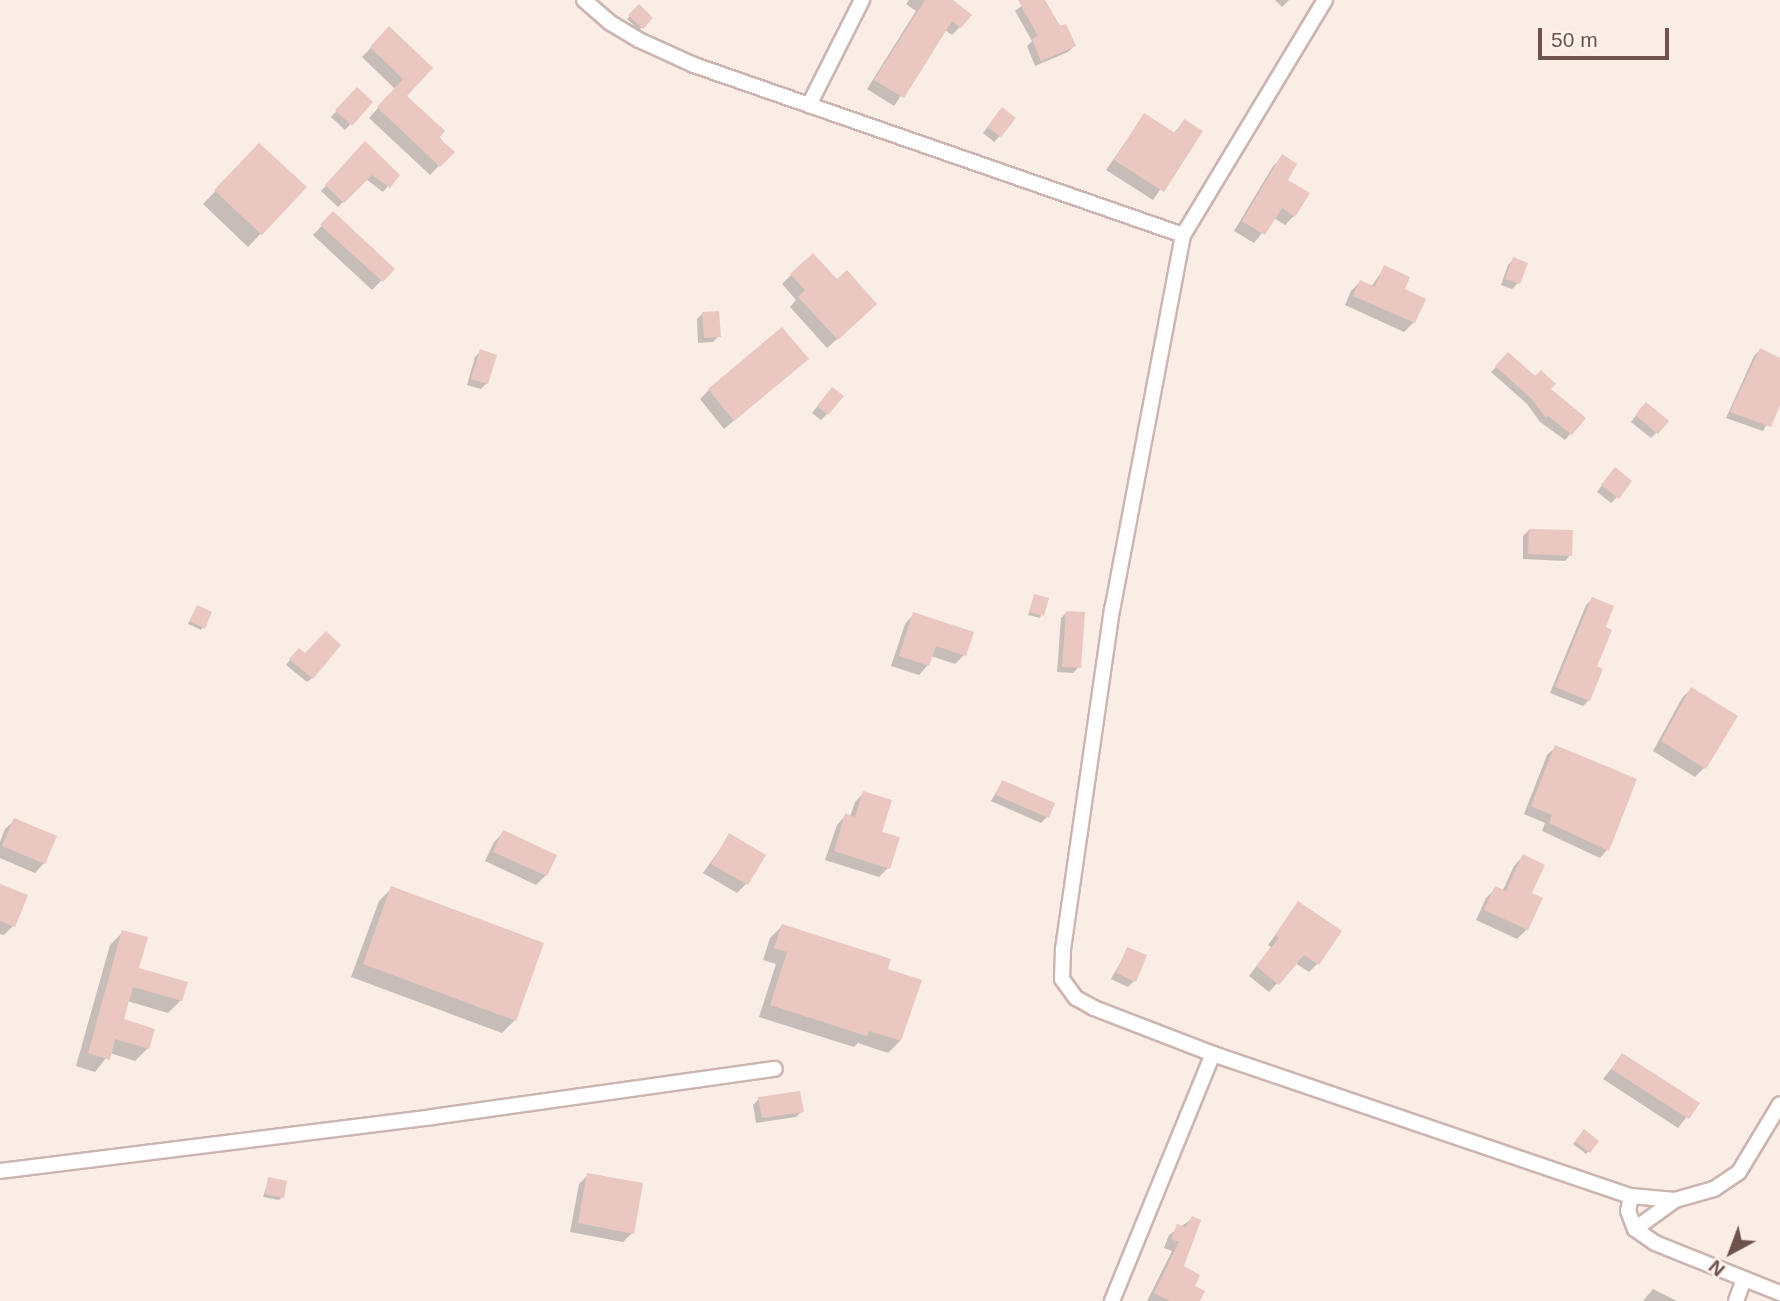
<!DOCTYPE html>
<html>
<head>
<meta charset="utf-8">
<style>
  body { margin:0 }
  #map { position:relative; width:1780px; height:1301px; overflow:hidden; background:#f9ede6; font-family:Helvetica,sans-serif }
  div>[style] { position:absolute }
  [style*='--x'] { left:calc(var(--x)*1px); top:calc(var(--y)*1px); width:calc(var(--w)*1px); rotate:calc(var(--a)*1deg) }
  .shadow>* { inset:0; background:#0003 }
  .building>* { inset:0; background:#ebc7c1 }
  .roads { filter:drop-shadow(2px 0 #ccb5b1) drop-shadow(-2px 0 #ccb5b1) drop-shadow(0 2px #ccb5b1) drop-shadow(0 -2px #ccb5b1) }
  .minor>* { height:14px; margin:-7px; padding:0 7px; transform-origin:7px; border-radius:7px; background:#fff }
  span { translate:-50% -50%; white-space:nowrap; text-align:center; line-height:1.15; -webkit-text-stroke:7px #fdf2ec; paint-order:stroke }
  .north { position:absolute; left:1696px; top:1217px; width:70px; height:70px; -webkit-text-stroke:5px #fdf2ec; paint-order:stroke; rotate:221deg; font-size:19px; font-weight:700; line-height:28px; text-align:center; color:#6f514e }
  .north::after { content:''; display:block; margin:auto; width:24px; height:32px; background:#6f514e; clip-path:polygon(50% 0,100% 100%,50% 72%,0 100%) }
  .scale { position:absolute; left:1538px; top:28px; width:131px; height:32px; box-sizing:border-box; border:4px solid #6f514e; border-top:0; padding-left:9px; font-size:21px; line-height:24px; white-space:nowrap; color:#6f514e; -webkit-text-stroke:5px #fdf2ec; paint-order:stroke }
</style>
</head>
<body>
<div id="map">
  <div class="shadow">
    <div style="clip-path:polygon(909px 0,944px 0,960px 27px,952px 35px,945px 30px,894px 106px,867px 89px,916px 11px,906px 4px)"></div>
    <div style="clip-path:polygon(1030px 0,1042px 0,1074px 46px,1068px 52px,1035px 66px,1027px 46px,1032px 41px,1015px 11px)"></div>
    <div style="clip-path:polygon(1275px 0,1289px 0,1282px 7px)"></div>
    <div style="clip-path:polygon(639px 7px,651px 18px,639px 30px,627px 19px)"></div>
    <div style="clip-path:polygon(389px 29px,431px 68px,405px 96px,452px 152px,430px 175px,369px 118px,395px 89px,362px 57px)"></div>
    <div style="clip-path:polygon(357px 89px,371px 102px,345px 130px,331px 117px)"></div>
    <div style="clip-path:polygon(997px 115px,1000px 136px,994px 142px,983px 133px)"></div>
    <div style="clip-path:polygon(1144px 115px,1173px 134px,1184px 121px,1200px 131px,1153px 200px,1106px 170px)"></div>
    <div style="clip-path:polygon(365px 143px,397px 175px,383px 192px,366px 179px,338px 207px,321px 191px)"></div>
    <div style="clip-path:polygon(1282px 157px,1294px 216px,1285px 225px,1274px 218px,1254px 243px,1234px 231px,1273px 166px)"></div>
    <div style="clip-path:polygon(247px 158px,304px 188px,248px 247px,203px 204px)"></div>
    <div style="clip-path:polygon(333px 214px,393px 269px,372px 290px,313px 235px)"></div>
    <div style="clip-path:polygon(1514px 259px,1518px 283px,1512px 289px,1501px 285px,1508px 265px)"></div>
    <div style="clip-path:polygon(1385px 267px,1414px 322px,1404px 332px,1345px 305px,1351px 291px,1360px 282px,1371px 287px)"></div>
    <div style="clip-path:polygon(791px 275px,837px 281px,866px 313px,827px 348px,790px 307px,796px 300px,782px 284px)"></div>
    <div style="clip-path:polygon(703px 313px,719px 336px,713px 342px,698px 343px,697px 319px)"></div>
    <div style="clip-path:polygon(1760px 350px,1780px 359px,1780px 401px,1763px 431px,1726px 418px,1754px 356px)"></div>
    <div style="clip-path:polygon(481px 351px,487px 383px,481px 389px,467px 385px,475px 357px)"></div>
    <div style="clip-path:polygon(1509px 354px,1584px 418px,1565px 440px,1540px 422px,1527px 404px,1491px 372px)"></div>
    <div style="clip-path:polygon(797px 368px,724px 429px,700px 399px,709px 390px)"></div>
    <div style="clip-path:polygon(827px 395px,827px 414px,821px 420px,812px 413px)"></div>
    <div style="clip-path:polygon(1640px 410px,1657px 432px,1651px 438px,1631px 422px)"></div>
    <div style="clip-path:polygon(1609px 476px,1617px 497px,1611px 503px,1597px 492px)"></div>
    <div style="clip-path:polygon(1529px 530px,1570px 555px,1565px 561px,1523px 559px,1523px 536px)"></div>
    <div style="clip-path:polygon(1035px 596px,1047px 599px,1040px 618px,1028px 615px)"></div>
    <div style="clip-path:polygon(1592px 599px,1603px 628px,1589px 700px,1583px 706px,1550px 693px,1586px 605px)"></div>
    <div style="clip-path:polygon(195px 610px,203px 627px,201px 630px,188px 624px)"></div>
    <div style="clip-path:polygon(1067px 612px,1079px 667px,1073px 673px,1057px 672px,1061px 618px)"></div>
    <div style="clip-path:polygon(914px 614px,964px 655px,955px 664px,931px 656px,928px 665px,919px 675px,891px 666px,905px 624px)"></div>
    <div style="clip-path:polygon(294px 655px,305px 655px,312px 678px,307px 682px,286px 665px)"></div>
    <div style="clip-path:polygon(1691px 689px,1704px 768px,1695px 777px,1653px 751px,1682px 698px)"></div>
    <div style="clip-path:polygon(1555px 748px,1607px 850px,1600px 858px,1542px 831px,1545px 823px,1524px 814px,1547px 755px)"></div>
    <div style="clip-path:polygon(1002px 782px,1047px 817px,1041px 823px,991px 801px)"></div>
    <div style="clip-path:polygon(864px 793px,880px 833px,888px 868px,879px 877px,825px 860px,837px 825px,846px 815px,850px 817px,855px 802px)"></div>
    <div style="clip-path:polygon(15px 820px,44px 863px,35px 873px,0 858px,0 842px,5px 829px)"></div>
    <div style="clip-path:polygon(504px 832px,546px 875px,536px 885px,485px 861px,494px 842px)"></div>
    <div style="clip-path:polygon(730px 835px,746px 884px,737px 893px,703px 873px)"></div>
    <div style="clip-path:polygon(1523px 856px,1530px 894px,1540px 899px,1527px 929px,1517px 939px,1476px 920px,1486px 898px,1495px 889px,1502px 892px,1514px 866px)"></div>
    <div style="clip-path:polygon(0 885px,13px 926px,4px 935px,0 934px)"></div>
    <div style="clip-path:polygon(392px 888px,515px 1020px,502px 1033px,351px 977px,379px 901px)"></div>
    <div style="clip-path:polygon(1298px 904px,1317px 964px,1309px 972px,1295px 963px,1269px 992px,1249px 976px,1271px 947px,1268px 945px)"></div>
    <div style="clip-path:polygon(782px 926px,886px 970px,900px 1041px,888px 1053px,858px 1043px,854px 1047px,759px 1017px,776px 964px,763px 960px,770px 938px)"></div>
    <div style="clip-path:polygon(123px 932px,137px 969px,181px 1000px,168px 1013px,127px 1001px,121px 1020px,148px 1048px,135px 1061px,110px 1053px,95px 1072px,76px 1066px,110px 945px)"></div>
    <div style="clip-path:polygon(1128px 949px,1134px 981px,1128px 987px,1111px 979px)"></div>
    <div style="clip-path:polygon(1622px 1055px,1697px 1104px,1678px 1128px,1603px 1079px)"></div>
    <div style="clip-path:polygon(759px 1099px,802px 1111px,796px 1117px,756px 1123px,753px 1105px)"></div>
    <div style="clip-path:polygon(1584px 1131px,1597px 1141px,1586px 1154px,1573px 1144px)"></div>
    <div style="clip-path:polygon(588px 1175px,632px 1233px,623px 1242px,570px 1232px,579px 1184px)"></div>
    <div style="clip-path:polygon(269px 1179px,282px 1197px,279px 1200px,263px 1197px)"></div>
    <div style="clip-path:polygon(1193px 1218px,1181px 1267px,1198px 1301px,1147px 1301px,1172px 1251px,1164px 1248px,1169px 1235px)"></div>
    <div style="clip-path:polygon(1653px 1289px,1677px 1301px,1643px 1301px)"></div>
  </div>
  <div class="building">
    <div style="clip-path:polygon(925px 0,953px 0,972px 15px,961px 28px,952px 21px,904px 98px,874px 80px)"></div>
    <div style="clip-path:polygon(1018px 0,1045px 0,1060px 26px,1066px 24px,1076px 46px,1041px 61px,1032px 39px,1038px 36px)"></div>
    <div style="clip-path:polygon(639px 4px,653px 18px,643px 29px,628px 15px)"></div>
    <div style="clip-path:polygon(389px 26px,433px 68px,407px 96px,445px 131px,439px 138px,455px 152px,440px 167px,377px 107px,403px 79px,370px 47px)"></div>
    <div style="clip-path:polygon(357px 87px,373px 102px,352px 126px,335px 110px)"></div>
    <div style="clip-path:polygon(1002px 107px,1016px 118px,1001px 137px,987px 127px)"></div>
    <div style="clip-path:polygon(1144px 113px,1175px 133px,1184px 119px,1203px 131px,1164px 192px,1114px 160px)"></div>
    <div style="clip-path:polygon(365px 141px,400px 175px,390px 188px,372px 175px,344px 203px,325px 185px)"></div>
    <div style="clip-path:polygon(259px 143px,307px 187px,262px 235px,214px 190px)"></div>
    <div style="clip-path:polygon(1282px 154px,1297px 164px,1288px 180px,1310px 193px,1295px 217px,1282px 208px,1265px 235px,1242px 221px)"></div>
    <div style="clip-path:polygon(333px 211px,395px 269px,383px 282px,320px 225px)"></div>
    <div style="clip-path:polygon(813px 253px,837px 279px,847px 270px,877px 304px,838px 340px,798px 297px,805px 290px,790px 274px)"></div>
    <div style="clip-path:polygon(1513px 257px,1528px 263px,1520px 284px,1505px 279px)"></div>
    <div style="clip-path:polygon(1384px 265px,1410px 277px,1405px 289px,1426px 299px,1415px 323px,1353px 296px,1360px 280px,1375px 287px)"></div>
    <div style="clip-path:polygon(719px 311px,721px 337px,704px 338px,702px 312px)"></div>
    <div style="clip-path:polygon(782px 327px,809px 359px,734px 421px,708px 389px)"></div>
    <div style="clip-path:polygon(1760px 348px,1780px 358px,1780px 405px,1771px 427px,1730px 412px)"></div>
    <div style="clip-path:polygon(480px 349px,497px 355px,488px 384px,471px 379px)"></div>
    <div style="clip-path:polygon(1508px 352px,1535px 376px,1541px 370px,1556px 384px,1551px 389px,1586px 418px,1572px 435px,1548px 416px,1546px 418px,1532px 399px,1495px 366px)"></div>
    <div style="clip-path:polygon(832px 387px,844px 396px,828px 415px,817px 406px)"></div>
    <div style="clip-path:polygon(1646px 402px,1669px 421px,1658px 434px,1635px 415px)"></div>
    <div style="clip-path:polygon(1615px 467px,1632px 481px,1619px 499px,1601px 485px)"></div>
    <div style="clip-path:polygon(1529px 529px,1573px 530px,1572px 556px,1528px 554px)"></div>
    <div style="clip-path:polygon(1034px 594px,1049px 598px,1044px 616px,1029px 612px)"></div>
    <div style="clip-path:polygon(1592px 597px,1614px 606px,1606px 627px,1612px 630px,1597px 666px,1603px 669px,1590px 701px,1555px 687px)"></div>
    <div style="clip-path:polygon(197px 605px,212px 612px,205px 629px,190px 621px)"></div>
    <div style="clip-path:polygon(1066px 611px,1085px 612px,1081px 668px,1062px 667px)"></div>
    <div style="clip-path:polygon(913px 612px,974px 632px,966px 656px,936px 646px,929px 666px,899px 656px)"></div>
    <div style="clip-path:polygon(326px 631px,341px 645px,313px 679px,289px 659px,299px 648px,305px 653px)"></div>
    <div style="clip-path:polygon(1691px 687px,1738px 716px,1706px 769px,1661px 741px)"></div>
    <div style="clip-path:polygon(1555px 745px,1637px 779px,1609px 851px,1549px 823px,1552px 815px,1531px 806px)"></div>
    <div style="clip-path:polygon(1002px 780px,1055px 803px,1049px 818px,996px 795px)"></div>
    <div style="clip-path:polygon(863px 791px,892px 800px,882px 832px,900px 837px,890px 869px,834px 851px,845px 813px,855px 817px)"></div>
    <div style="clip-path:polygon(14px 818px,57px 836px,45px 864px,2px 846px)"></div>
    <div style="clip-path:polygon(503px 830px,557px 855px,547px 876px,493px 852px)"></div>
    <div style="clip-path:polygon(729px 833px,766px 855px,748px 885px,711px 864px)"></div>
    <div style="clip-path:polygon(1523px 854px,1545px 865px,1532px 893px,1543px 898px,1528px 930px,1484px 910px,1495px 886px,1506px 891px)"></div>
    <div style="clip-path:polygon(0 884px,28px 895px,15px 927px,0 921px)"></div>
    <div style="clip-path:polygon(391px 886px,544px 943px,516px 1021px,363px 964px)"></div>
    <div style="clip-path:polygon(1298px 901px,1342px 931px,1319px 965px,1304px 955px,1279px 985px,1256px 966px,1279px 938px,1275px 935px)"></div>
    <div style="clip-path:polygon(782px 924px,891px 959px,888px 969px,922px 980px,901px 1041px,869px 1031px,867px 1036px,770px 1005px,787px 952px,774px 948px)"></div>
    <div style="clip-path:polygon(122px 930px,148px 937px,139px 968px,188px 982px,182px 1001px,133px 987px,124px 1019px,155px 1029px,149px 1049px,115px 1039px,110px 1060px,88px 1053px)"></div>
    <div style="clip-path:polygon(1127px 947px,1147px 955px,1136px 982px,1116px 973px)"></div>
    <div style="clip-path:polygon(1622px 1053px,1700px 1103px,1689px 1119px,1611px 1069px)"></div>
    <div style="clip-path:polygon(800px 1091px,804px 1112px,762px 1118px,758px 1097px)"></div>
    <div style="clip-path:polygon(1584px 1129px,1599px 1141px,1590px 1153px,1575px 1141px)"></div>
    <div style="clip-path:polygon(587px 1173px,643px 1183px,634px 1234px,578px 1223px)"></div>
    <div style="clip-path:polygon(268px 1177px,287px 1181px,284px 1198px,265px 1194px)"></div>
    <div style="clip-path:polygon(1192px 1216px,1201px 1220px,1184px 1266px,1200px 1275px,1195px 1286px,1205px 1291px,1200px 1301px,1170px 1301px,1154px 1293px,1179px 1242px,1171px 1239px,1177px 1224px,1186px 1227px)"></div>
  </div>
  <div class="roads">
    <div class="minor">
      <div style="--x:584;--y:0;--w:33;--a:41"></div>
      <div style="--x:609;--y:22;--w:35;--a:31"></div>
      <div style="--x:639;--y:40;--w:60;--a:24.4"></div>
      <div style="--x:694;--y:65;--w:518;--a:19.17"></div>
      <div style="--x:1325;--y:0;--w:275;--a:121.1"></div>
      <div style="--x:1183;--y:235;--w:381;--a:100.7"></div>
      <div style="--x:1112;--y:609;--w:345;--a:98.2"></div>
      <div style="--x:1063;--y:951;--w:28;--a:92"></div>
      <div style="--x:1062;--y:979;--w:24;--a:54"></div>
      <div style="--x:1076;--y:998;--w:21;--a:29"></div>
      <div style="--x:1094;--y:1008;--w:128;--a:21.1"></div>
      <div style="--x:1213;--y:1054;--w:441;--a:18.8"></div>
      <div style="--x:1631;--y:1196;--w:44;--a:5.2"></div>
      <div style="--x:1675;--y:1200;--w:41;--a:-15.8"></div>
      <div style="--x:1714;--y:1189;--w:30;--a:-34"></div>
      <div style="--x:1739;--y:1172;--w:79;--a:-58.9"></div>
      <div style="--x:809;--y:105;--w:118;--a:-63.2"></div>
      <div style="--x:0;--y:1171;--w:435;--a:-7.1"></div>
      <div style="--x:432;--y:1117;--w:346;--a:-8"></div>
      <div style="--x:1631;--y:1196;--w:15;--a:101"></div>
      <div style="--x:1628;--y:1211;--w:19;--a:69"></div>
      <div style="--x:1635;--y:1229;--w:24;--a:35"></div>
      <div style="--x:1655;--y:1243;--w:135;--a:21.8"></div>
      <div style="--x:1635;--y:1229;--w:49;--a:-35.9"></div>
      <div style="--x:1112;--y:1301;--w:267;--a:-67.8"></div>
      <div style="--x:1736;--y:1301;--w:23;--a:-70"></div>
    </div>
  </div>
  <div class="north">N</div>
  <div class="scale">50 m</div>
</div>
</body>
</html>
